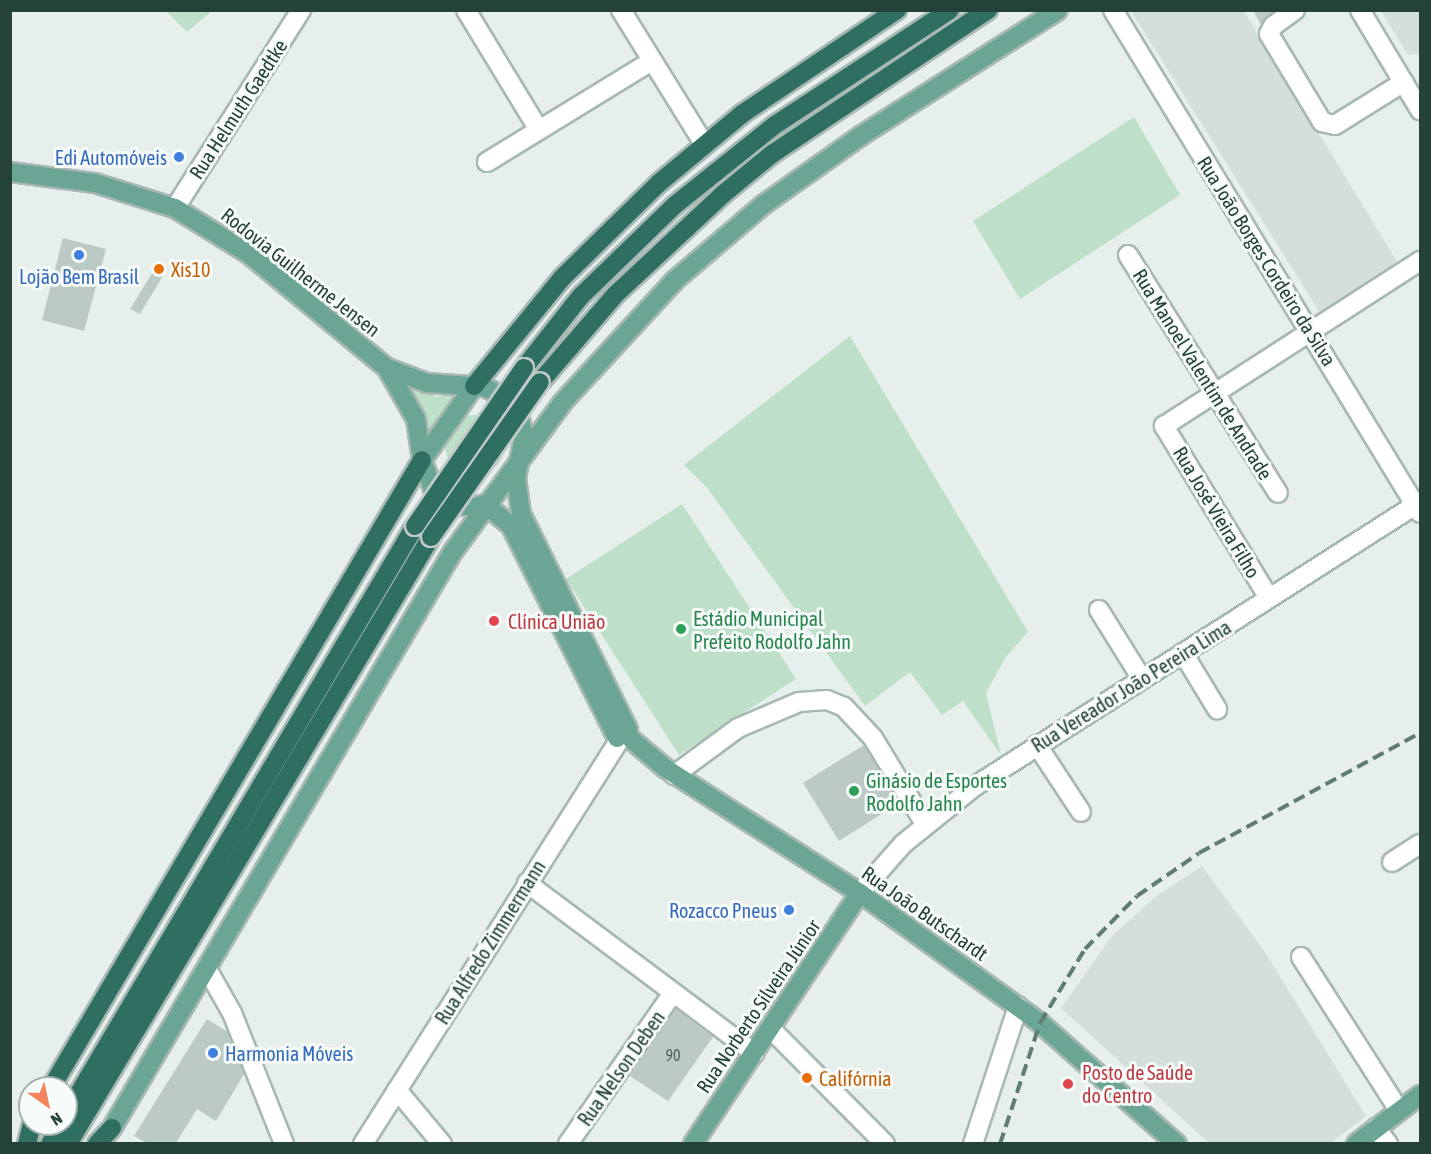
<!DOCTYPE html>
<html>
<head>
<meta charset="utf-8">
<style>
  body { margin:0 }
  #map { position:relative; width:1431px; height:1154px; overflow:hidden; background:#e6efeb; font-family:"Asap Condensed",sans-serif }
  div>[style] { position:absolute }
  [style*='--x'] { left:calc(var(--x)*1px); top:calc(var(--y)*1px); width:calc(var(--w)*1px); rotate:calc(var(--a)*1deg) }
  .built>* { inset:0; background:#d4dfda }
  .green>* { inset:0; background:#bfe0c8 }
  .round { border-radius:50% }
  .building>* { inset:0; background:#bbcac4 }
  .roads { filter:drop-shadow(2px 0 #a8b8b2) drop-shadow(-2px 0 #a8b8b2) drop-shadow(0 2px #a8b8b2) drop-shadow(0 -2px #a8b8b2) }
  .minor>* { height:18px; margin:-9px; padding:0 9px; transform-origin:9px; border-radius:9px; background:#fff }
  .major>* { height:18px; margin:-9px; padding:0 9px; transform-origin:9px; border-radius:9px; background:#6aa596 }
  .highway>* { height:18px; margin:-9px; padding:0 9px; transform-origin:9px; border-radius:9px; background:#2f6f62 }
  .rail>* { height:4px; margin-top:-2px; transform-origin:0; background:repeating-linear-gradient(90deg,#5f7d75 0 12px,transparent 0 18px) }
  .bridges { filter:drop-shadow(2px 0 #c2cac8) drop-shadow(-2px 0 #c2cac8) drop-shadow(0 2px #c2cac8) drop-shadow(0 -2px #c2cac8) }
  .highway-bridge>* { height:18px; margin:-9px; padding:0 9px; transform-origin:9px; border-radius:9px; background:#2f6f62 }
  .dots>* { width:16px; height:16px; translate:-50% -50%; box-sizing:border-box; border:3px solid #f7fbf9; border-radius:50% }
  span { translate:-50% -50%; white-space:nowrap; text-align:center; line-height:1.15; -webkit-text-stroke:6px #f7fbf9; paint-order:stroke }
  .number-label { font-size:16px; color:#4a645c }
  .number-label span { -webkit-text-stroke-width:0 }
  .street-label { font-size:20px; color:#24423a }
  .shop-label { font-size:20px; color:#366cbe }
  .right { translate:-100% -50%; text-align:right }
  .left { translate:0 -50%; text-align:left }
  .food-label { font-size:20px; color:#c56008 }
  .leisure-label { font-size:20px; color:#27864d }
  .health-label { font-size:20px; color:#be3a42 }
  .frame { position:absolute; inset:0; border:12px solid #24423a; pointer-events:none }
  .north { position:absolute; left:18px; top:1076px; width:60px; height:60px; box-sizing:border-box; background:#f7fbf9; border:2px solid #a3b1ad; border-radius:50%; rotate:147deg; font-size:16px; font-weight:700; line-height:24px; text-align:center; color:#24423a }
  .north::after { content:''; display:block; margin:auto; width:21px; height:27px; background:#f4845f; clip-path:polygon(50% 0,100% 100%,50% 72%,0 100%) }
</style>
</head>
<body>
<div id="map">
  <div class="built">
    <div style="clip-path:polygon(1131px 11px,1244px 11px,1398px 263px,1320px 313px)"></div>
    <div style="clip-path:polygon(1381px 11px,1420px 11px,1420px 53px,1408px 55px)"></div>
    <div style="clip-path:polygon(1202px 866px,1267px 955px,1366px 1116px,1331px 1143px,1209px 1143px,1061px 1008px,1112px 936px,1155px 897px)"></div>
  </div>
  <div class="green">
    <div style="clip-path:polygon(166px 11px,212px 11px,187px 32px)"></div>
    <div style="clip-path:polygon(1134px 117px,1180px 195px,1020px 299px,973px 221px)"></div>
    <div style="clip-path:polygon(850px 336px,1028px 632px,1005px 658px,986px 693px,1001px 755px,963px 701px,942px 715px,910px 672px,865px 706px,708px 489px,684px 465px)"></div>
    <div style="clip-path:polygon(409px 385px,435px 396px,456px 395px,430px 433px,424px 411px)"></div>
    <div class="round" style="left:445px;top:415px;width:60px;height:60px"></div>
    <div style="clip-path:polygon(682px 504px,796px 679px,679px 755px,566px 579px)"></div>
  </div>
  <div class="building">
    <div style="clip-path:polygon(1253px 10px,1275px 10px,1261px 25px)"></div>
    <div style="clip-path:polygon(63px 238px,106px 249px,84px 331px,42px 320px)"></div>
    <div style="clip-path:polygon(158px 264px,167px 269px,140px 314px,130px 309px)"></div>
    <div style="clip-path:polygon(864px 745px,899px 803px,839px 841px,803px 783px)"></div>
    <div style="clip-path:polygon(676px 1009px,713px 1037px,668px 1101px,630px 1076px)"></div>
    <div style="clip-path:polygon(207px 1019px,228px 1032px,244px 1074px,216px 1121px,197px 1109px,176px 1143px,147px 1143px,134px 1136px)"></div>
  </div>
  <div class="roads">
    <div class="minor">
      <div style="--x:466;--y:10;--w:140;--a:58.7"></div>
      <div style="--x:621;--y:10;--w:158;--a:58.2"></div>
      <div style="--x:1113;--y:10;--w:589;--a:58.6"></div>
      <div style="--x:1295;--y:10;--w:27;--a:144"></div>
      <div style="--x:1273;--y:26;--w:9;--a:117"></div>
      <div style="--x:1269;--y:34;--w:103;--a:58.9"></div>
      <div style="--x:1322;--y:122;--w:13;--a:13"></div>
      <div style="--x:1335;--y:125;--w:81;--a:-31.9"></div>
      <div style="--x:1360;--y:10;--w:117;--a:59"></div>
      <div style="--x:487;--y:162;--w:193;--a:-31.5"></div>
      <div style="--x:175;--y:208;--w:235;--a:-57.5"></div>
      <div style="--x:1128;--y:255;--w:281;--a:57.8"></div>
      <div style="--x:1269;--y:598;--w:202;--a:-121.4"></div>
      <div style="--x:1164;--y:426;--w:305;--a:-32.8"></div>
      <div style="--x:1099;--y:610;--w:81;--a:58.1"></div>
      <div style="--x:1183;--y:653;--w:66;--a:58.7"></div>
      <div style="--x:1037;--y:745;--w:80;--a:56.7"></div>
      <div style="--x:674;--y:775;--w:79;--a:-36.3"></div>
      <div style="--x:738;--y:728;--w:66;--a:-23.1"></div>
      <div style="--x:799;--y:702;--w:28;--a:-4"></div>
      <div style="--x:827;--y:700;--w:18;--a:22"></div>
      <div style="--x:844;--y:707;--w:42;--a:46.9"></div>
      <div style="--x:873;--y:738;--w:100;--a:58.8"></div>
      <div style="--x:1392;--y:862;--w:33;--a:-33"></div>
      <div style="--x:527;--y:883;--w:284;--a:36.8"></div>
      <div style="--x:860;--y:893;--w:65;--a:-48.7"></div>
      <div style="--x:903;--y:844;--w:92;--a:-38.9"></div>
      <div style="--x:975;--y:786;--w:528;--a:-32.55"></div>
      <div style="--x:1301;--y:957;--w:182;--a:57.4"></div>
      <div style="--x:207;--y:969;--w:51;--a:60.4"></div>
      <div style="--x:232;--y:1013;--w:141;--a:68.3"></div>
      <div style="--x:770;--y:1028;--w:163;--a:45.2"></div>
      <div style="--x:397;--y:1090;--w:70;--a:50.2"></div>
      <div style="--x:1376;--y:1128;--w:20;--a:53"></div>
      <div style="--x:363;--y:1144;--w:477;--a:-57.6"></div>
      <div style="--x:568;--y:1144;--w:184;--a:-55.2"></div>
      <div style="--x:973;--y:1144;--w:145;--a:-71.9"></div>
    </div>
    <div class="major">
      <div style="--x:10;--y:172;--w:86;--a:7.4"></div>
      <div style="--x:95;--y:183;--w:84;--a:17.4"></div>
      <div style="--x:175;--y:208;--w:87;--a:31.9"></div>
      <div style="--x:249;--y:254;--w:179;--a:39.6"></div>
      <div style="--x:387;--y:368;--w:43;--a:20.6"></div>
      <div style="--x:427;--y:383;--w:57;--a:4"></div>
      <div style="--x:484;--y:387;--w:28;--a:26"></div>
      <div style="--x:509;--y:399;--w:12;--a:48"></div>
      <div style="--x:517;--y:408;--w:29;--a:76"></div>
      <div style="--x:524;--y:436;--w:43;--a:100.8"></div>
      <div style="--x:516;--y:478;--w:36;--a:82"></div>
      <div style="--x:521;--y:514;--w:241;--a:63.6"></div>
      <div style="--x:388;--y:370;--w:56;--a:60.3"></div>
      <div style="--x:416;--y:419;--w:41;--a:81.7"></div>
      <div style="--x:422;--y:460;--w:30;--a:69"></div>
      <div style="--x:433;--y:488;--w:25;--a:40"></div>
      <div style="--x:452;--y:504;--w:22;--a:8"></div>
      <div style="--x:474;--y:507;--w:11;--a:-15"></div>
      <div style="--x:422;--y:460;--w:90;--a:-54.9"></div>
      <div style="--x:485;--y:504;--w:34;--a:40"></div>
      <div style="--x:511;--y:526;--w:237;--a:63.4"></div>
      <div style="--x:632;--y:740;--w:43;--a:40.3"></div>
      <div style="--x:665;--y:768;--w:232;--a:32.7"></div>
      <div style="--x:860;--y:893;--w:222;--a:35.8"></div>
      <div style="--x:1040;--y:1023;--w:183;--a:41.5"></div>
      <div style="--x:112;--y:1128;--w:668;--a:-59.4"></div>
      <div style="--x:452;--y:553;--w:186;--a:-53.7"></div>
      <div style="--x:562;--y:403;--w:166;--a:-47.4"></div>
      <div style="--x:674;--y:281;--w:117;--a:-40.5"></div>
      <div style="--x:763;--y:205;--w:121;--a:-35.3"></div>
      <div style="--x:862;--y:135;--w:232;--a:-32.5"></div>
      <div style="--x:693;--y:1144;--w:301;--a:-56.4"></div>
      <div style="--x:1356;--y:1144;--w:81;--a:-37.4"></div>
    </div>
    <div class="highway">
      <div style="--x:524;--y:368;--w:90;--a:-51.7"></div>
      <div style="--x:580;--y:297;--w:132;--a:-44.1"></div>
      <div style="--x:675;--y:205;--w:128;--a:-38.7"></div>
      <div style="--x:775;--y:125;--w:209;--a:-33.3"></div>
      <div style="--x:540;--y:382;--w:116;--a:-49.2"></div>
      <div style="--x:616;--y:294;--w:145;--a:-43"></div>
      <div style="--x:722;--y:195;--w:65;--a:-39.4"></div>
      <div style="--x:772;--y:154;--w:260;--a:-33.7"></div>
      <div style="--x:474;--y:386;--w:139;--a:-50.8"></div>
      <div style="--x:562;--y:278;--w:136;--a:-44.4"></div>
      <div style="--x:659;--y:183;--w:108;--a:-39.7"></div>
      <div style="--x:742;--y:114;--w:187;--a:-33.9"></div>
      <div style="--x:51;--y:1088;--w:729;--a:-59.43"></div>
      <div style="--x:66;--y:1115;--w:685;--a:-59.35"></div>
      <div style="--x:27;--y:1144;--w:21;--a:-76"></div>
      <div style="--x:50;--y:1144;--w:23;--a:-61"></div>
      <div style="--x:68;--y:1144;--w:707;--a:-59.12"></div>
      <div style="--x:97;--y:1144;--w:22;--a:-47"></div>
    </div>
  </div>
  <div class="rail">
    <div style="--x:1000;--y:1144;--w:127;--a:-71.7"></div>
    <div style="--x:1040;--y:1023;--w:87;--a:-58.7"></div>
    <div style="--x:1085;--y:949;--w:74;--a:-45.5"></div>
    <div style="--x:1137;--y:896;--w:75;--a:-34.7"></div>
    <div style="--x:1199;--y:853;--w:251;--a:-28.5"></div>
  </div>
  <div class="bridges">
    <div class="highway-bridge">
      <div style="--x:415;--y:526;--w:192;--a:-55.4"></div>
      <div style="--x:431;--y:537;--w:189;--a:-54.9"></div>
    </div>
  </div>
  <div class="dots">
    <div style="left:179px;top:157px;background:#3f7fe0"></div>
    <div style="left:79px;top:255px;background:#3f7fe0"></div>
    <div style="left:159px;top:269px;background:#e8710a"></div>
    <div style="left:494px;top:621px;background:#e0444e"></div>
    <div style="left:681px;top:629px;background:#2e9e5b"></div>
    <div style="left:854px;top:791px;background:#2e9e5b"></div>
    <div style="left:789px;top:910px;background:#3f7fe0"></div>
    <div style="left:213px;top:1053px;background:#3f7fe0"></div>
    <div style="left:807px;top:1078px;background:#e8710a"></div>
    <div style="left:1068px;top:1084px;background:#e0444e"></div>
  </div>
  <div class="number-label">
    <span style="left:673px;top:1055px">90</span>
  </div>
  <div class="street-label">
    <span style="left:238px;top:109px;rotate:-57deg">Rua Helmuth Gaedtke</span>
    <span style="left:1267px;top:261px;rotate:58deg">Rua João Borges Cordeiro da Silva</span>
    <span style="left:301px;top:272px;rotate:38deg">Rodovia Guilherme Jensen</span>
    <span style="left:1203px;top:374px;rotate:58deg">Rua Manoel Valentim de Andrade</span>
    <span style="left:1217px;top:512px;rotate:59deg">Rua José Vieira Filho</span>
    <span style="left:1131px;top:686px;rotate:-32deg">Rua Vereador João Pereira Lima</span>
    <span style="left:925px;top:913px;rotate:35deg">Rua João Butschardt</span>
    <span style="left:490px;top:942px;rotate:-58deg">Rua Alfredo Zimmermann</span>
    <span style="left:758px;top:1006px;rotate:-56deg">Rua Norberto Silveira Júnior</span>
    <span style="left:621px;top:1068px;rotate:-55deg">Rua Nelson Deben</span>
  </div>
  <div class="shop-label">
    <span class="right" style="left:167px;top:157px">Edi Automóveis</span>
    <span style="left:79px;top:276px">Lojão Bem Brasil</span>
    <span class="right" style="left:777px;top:910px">Rozacco Pneus</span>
    <span class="left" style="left:225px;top:1053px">Harmonia Móveis</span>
  </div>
  <div class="food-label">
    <span class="left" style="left:171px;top:269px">Xis10</span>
    <span class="left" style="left:819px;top:1078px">Califórnia</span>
  </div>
  <div class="leisure-label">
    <span class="left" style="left:693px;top:630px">Estádio Municipal<br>Prefeito Rodolfo Jahn</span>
    <span class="left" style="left:866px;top:792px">Ginásio de Esportes<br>Rodolfo Jahn</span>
  </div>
  <div class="health-label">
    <span class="left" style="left:508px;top:621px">Clínica União</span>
    <span class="left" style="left:1082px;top:1084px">Posto de Saúde<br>do Centro</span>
  </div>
  <div class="frame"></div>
  <div class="north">N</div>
</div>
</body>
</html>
